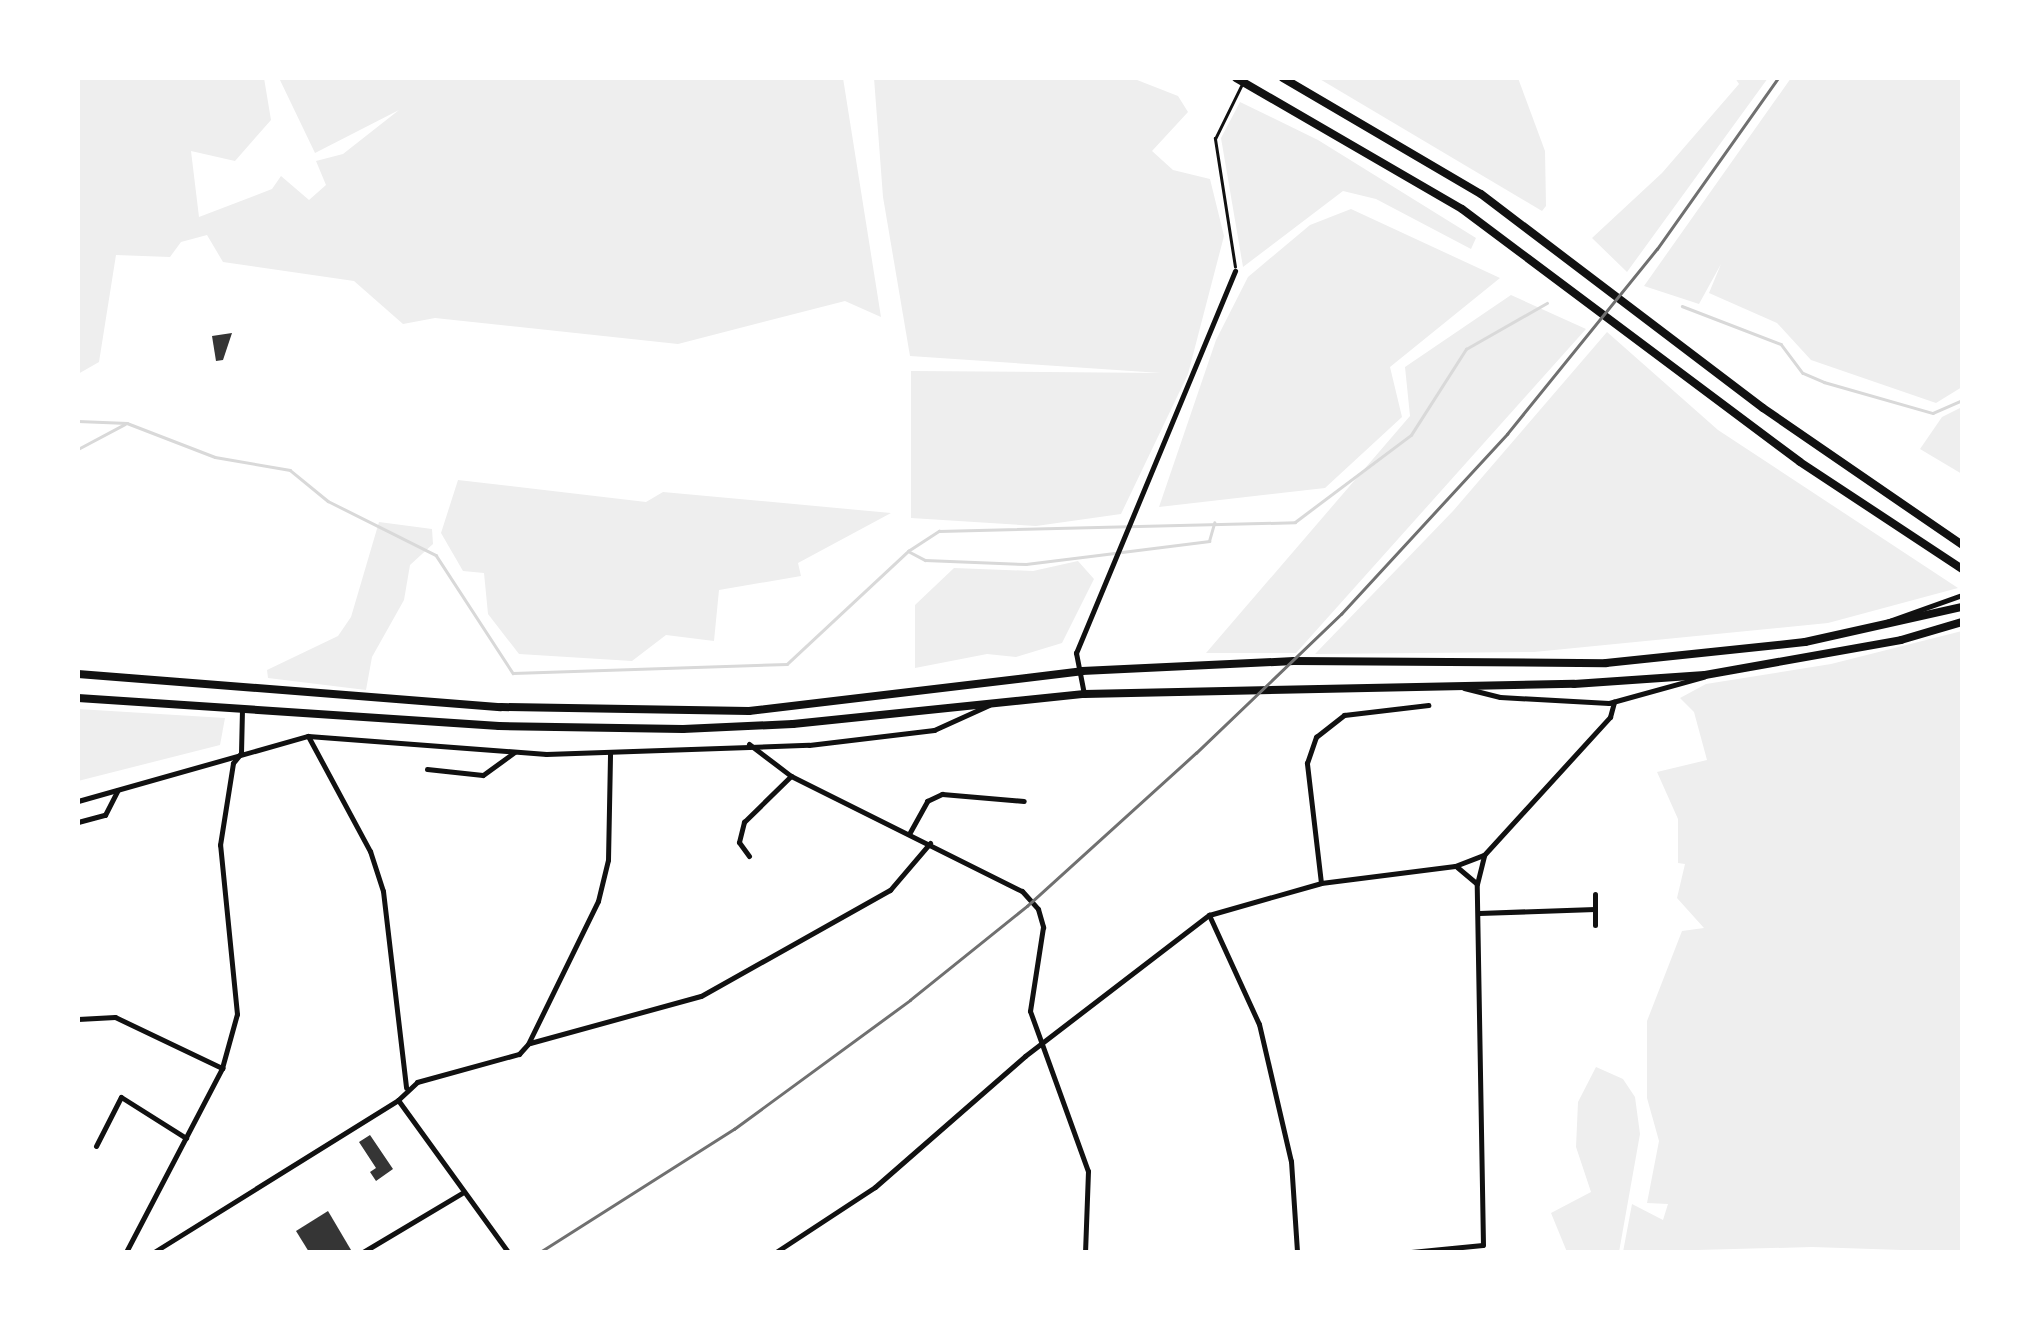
<!DOCTYPE html>
<html>
<head>
<meta charset="utf-8">
<style>
  body { margin:0 }
  #map { position:relative; width:2040px; height:1330px; overflow:hidden; background:#fff; font-family:"Libre Baskerville",serif }
  div>[style] { position:absolute }
  [style*='--x'] { left:calc(var(--x)*1px); top:calc(var(--y)*1px); width:calc(var(--w)*1px); rotate:calc(var(--a)*1deg) }
  .green>* { inset:0; background:#eee }
  .stream>* { height:2.5px; margin:-1.25px; padding:0 1.25px; transform-origin:1.25px; border-radius:1.25px; background:#d9d9d9 }
  .building>* { inset:0; background:#353535 }
  .service>* { height:2.5px; margin:-1.25px; padding:0 1.25px; transform-origin:1.25px; border-radius:1.25px; background:#111 }
  .minor>* { height:5px; margin:-2.5px; padding:0 2.5px; transform-origin:2.5px; border-radius:2.5px; background:#111 }
  .trunk>* { height:8px; margin:-4px; padding:0 4px; transform-origin:4px; border-radius:4px; background:#111 }
  .motorway>* { height:8px; margin:-4px; padding:0 4px; transform-origin:4px; border-radius:4px; background:#111 }
  .rail>* { height:2.5px; margin:-1.25px; padding:0 1.25px; transform-origin:1.25px; border-radius:1.25px; background:#707070 }
  span { translate:-50% -50%; white-space:nowrap; text-align:center; line-height:1.15; -webkit-text-stroke:10px #fff; paint-order:stroke }
  .frame { position:absolute; inset:0; border:80px solid #fff; pointer-events:none }
</style>
</head>
<body>
<div id="map">
  <div class="green">
    <div style="clip-path:polygon(78px 78px,264px 78px,271px 120px,235px 161px,191px 151px,199px 217px,272px 189px,281px 176px,309px 200px,326px 185px,316px 161px,343px 154px,399px 110px,315px 153px,279px 78px,843px 78px,881px 317px,845px 301px,678px 344px,435px 318px,403px 324px,354px 281px,223px 262px,207px 235px,181px 242px,170px 257px,116px 255px,99px 362px,78px 374px)"></div>
    <div style="clip-path:polygon(874px 78px,1132px 78px,1178px 96px,1188px 112px,1152px 151px,1173px 170px,1210px 179px,1224px 236px,1188px 374px,1121px 514px,1036px 526px,911px 518px,911px 371px,1161px 373px,910px 356px,883px 197px)"></div>
    <div style="clip-path:polygon(1318px 78px,1518px 78px,1545px 151px,1546px 206px,1542px 211px)"></div>
    <div style="clip-path:polygon(1735px 78px,1768px 78px,1627px 272px,1592px 238px,1662px 173px,1739px 84px)"></div>
    <div style="clip-path:polygon(1791px 78px,1962px 78px,1962px 387px,1936px 403px,1811px 360px,1777px 323px,1709px 293px,1721px 264px,1699px 304px,1644px 286px)"></div>
    <div style="clip-path:polygon(1240px 102px,1318px 140px,1476px 238px,1471px 249px,1376px 199px,1343px 191px,1243px 267px,1221px 138px)"></div>
    <div style="clip-path:polygon(1351px 209px,1500px 278px,1390px 367px,1402px 417px,1325px 488px,1159px 507px,1216px 340px,1248px 277px,1310px 225px)"></div>
    <div style="clip-path:polygon(1511px 295px,1586px 329px,1296px 653px,1206px 653px,1410px 416px,1405px 367px)"></div>
    <div style="clip-path:polygon(1607px 332px,1718px 430px,1958px 588px,1828px 623px,1534px 652px,1315px 654px,1453px 511px)"></div>
    <div style="clip-path:polygon(1962px 407px,1962px 474px,1920px 449px,1942px 417px)"></div>
    <div style="clip-path:polygon(458px 480px,646px 502px,663px 492px,891px 513px,798px 563px,801px 576px,719px 590px,714px 641px,666px 635px,632px 661px,519px 654px,488px 614px,484px 573px,463px 571px,441px 533px)"></div>
    <div style="clip-path:polygon(379px 522px,432px 529px,433px 544px,410px 565px,404px 600px,372px 657px,366px 690px,268px 678px,267px 670px,338px 636px,351px 617px)"></div>
    <div style="clip-path:polygon(1078px 561px,1094px 579px,1062px 643px,1016px 657px,987px 654px,915px 668px,915px 605px,954px 568px,1033px 571px)"></div>
    <div style="clip-path:polygon(1962px 631px,1962px 1252px,1812px 1247px,1623px 1252px,1632px 1204px,1663px 1220px,1668px 1204px,1647px 1203px,1659px 1141px,1647px 1098px,1647px 1021px,1682px 931px,1704px 928px,1677px 898px,1685px 864px,1678px 863px,1678px 819px,1657px 772px,1707px 760px,1694px 712px,1680px 698px,1706px 684px,1831px 664px)"></div>
    <div style="clip-path:polygon(78px 709px,225px 718px,220px 745px,78px 781px)"></div>
    <div style="clip-path:polygon(1596px 1067px,1623px 1079px,1635px 1097px,1640px 1134px,1619px 1252px,1567px 1252px,1551px 1213px,1591px 1192px,1576px 1147px,1578px 1102px)"></div>
  </div>
  <div class="stream">
    <div style="--x:1682;--y:306;--w:106;--a:21"></div>
    <div style="--x:1781;--y:344;--w:36;--a:53"></div>
    <div style="--x:1803;--y:373;--w:23;--a:23"></div>
    <div style="--x:1824;--y:382;--w:113;--a:15.9"></div>
    <div style="--x:1933;--y:413;--w:32;--a:-24"></div>
    <div style="--x:78;--y:421;--w:49;--a:2.3"></div>
    <div style="--x:127;--y:423;--w:94;--a:21.1"></div>
    <div style="--x:215;--y:457;--w:76;--a:9.8"></div>
    <div style="--x:290;--y:470;--w:49;--a:39.2"></div>
    <div style="--x:328;--y:501;--w:121;--a:26.6"></div>
    <div style="--x:436;--y:555;--w:141;--a:56.9"></div>
    <div style="--x:513;--y:673;--w:274;--a:-1.9"></div>
    <div style="--x:787;--y:664;--w:166;--a:-43"></div>
    <div style="--x:908;--y:551;--w:37;--a:-33"></div>
    <div style="--x:939;--y:531;--w:356;--a:-1.4"></div>
    <div style="--x:1295;--y:522;--w:145;--a:-36.9"></div>
    <div style="--x:1411;--y:435;--w:102;--a:-57.4"></div>
    <div style="--x:1466;--y:349;--w:93;--a:-29.6"></div>
    <div style="--x:78;--y:449;--w:53;--a:-28"></div>
    <div style="--x:910;--y:552;--w:17;--a:28"></div>
    <div style="--x:925;--y:560;--w:101;--a:2.3"></div>
    <div style="--x:1026;--y:564;--w:89;--a:-7.1"></div>
    <div style="--x:1122;--y:552;--w:88;--a:-7.2"></div>
    <div style="--x:1209;--y:541;--w:19;--a:-74"></div>
  </div>
  <div class="building">
    <div style="clip-path:polygon(232px 333px,223px 360px,216px 361px,212px 336px)"></div>
    <div style="clip-path:polygon(370px 1135px,393px 1169px,376px 1181px,370px 1172px,376px 1168px,359px 1142px)"></div>
    <div style="clip-path:polygon(328px 1211px,351px 1250px,309px 1252px,296px 1231px)"></div>
  </div>
  <div class="service">
    <div style="--x:1235;--y:267;--w:130;--a:-98.9"></div>
    <div style="--x:1215;--y:139;--w:68;--a:-63.8"></div>
  </div>
  <div class="minor">
    <div style="--x:1886;--y:622;--w:81;--a:-19.6"></div>
    <div style="--x:1464;--y:688;--w:37;--a:14"></div>
    <div style="--x:1500;--y:697;--w:109;--a:3.2"></div>
    <div style="--x:1609;--y:703;--w:98;--a:-15.5"></div>
    <div style="--x:1084;--y:694;--w:42;--a:-101"></div>
    <div style="--x:1076;--y:653;--w:414;--a:-67.4"></div>
    <div style="--x:308;--y:736;--w:131;--a:61.7"></div>
    <div style="--x:370;--y:851;--w:42;--a:72"></div>
    <div style="--x:383;--y:891;--w:198;--a:83.3"></div>
    <div style="--x:749;--y:744;--w:53;--a:37.3"></div>
    <div style="--x:791;--y:776;--w:258;--a:26.5"></div>
    <div style="--x:1022;--y:891;--w:24;--a:48"></div>
    <div style="--x:1038;--y:909;--w:19;--a:74"></div>
    <div style="--x:1043;--y:927;--w:85;--a:98.8"></div>
    <div style="--x:1030;--y:1011;--w:170;--a:70.1"></div>
    <div style="--x:1088;--y:1171;--w:81;--a:92.1"></div>
    <div style="--x:427;--y:769;--w:56;--a:6.1"></div>
    <div style="--x:483;--y:775;--w:39;--a:-36"></div>
    <div style="--x:78;--y:801;--w:239;--a:-15.8"></div>
    <div style="--x:308;--y:736;--w:239;--a:4.3"></div>
    <div style="--x:546;--y:754;--w:263;--a:-2"></div>
    <div style="--x:809;--y:745;--w:126;--a:-6.8"></div>
    <div style="--x:934;--y:730;--w:60;--a:-24.4"></div>
    <div style="--x:78;--y:822;--w:28;--a:-15"></div>
    <div style="--x:105;--y:815;--w:28;--a:-63"></div>
    <div style="--x:909;--y:834;--w:38;--a:-61"></div>
    <div style="--x:927;--y:801;--w:17;--a:-25"></div>
    <div style="--x:942;--y:794;--w:82;--a:4.9"></div>
    <div style="--x:749;--y:856;--w:17;--a:-126"></div>
    <div style="--x:739;--y:842;--w:21;--a:-76"></div>
    <div style="--x:744;--y:822;--w:66;--a:-44.4"></div>
    <div style="--x:1457;--y:867;--w:26;--a:40"></div>
    <div style="--x:1321;--y:883;--w:121;--a:-96.7"></div>
    <div style="--x:1307;--y:763;--w:28;--a:-71"></div>
    <div style="--x:1316;--y:737;--w:36;--a:-38"></div>
    <div style="--x:1344;--y:715;--w:85;--a:-6.8"></div>
    <div style="--x:1595;--y:894;--w:15;--a:90"></div>
    <div style="--x:1479;--y:913;--w:116;--a:-2"></div>
    <div style="--x:1595;--y:909;--w:16;--a:90"></div>
    <div style="--x:1209;--y:915;--w:120;--a:65.4"></div>
    <div style="--x:1259;--y:1024;--w:141;--a:76.9"></div>
    <div style="--x:1291;--y:1161;--w:91;--a:86.2"></div>
    <div style="--x:78;--y:1019;--w:37;--a:-3"></div>
    <div style="--x:115;--y:1017;--w:119;--a:25.5"></div>
    <div style="--x:530;--y:1043;--w:177;--a:-15.4"></div>
    <div style="--x:701;--y:996;--w:217;--a:-29.3"></div>
    <div style="--x:890;--y:890;--w:62;--a:-49.6"></div>
    <div style="--x:398;--y:1100;--w:188;--a:54.1"></div>
    <div style="--x:96;--y:1146;--w:55;--a:-63"></div>
    <div style="--x:121;--y:1097;--w:77;--a:32.2"></div>
    <div style="--x:126;--y:1252;--w:208;--a:-62.4"></div>
    <div style="--x:222;--y:1068;--w:56;--a:-74.5"></div>
    <div style="--x:237;--y:1014;--w:170;--a:-95.7"></div>
    <div style="--x:220;--y:845;--w:83;--a:-81"></div>
    <div style="--x:233;--y:763;--w:13;--a:-51"></div>
    <div style="--x:241;--y:753;--w:44;--a:-88.7"></div>
    <div style="--x:154;--y:1252;--w:287;--a:-31.9"></div>
    <div style="--x:398;--y:1100;--w:26;--a:-43"></div>
    <div style="--x:417;--y:1082;--w:106;--a:-15.4"></div>
    <div style="--x:519;--y:1054;--w:13;--a:-48"></div>
    <div style="--x:528;--y:1044;--w:159;--a:-63.9"></div>
    <div style="--x:598;--y:901;--w:42;--a:-76.3"></div>
    <div style="--x:608;--y:860;--w:107;--a:-88.9"></div>
    <div style="--x:363;--y:1252;--w:115;--a:-30.8"></div>
    <div style="--x:776;--y:1252;--w:118;--a:-33.3"></div>
    <div style="--x:875;--y:1187;--w:199;--a:-41.1"></div>
    <div style="--x:1025;--y:1056;--w:232;--a:-37.5"></div>
    <div style="--x:1209;--y:915;--w:116;--a:-15.9"></div>
    <div style="--x:1321;--y:883;--w:135;--a:-7.2"></div>
    <div style="--x:1455;--y:866;--w:31;--a:-21"></div>
    <div style="--x:1484;--y:855;--w:187;--a:-47.6"></div>
    <div style="--x:1610;--y:717;--w:16;--a:-75"></div>
    <div style="--x:1411;--y:1252;--w:72;--a:-5.6"></div>
    <div style="--x:1483;--y:1245;--w:361;--a:-91"></div>
    <div style="--x:1477;--y:884;--w:30;--a:-76"></div>
  </div>
  <div class="trunk">
    <div style="--x:78;--y:674;--w:424;--a:4.5"></div>
    <div style="--x:501;--y:707;--w:248;--a:0.9"></div>
    <div style="--x:749;--y:711;--w:335;--a:-6.8"></div>
    <div style="--x:1082;--y:671;--w:212;--a:-2.7"></div>
    <div style="--x:1294;--y:661;--w:312;--a:0.4"></div>
    <div style="--x:1606;--y:663;--w:200;--a:-6"></div>
    <div style="--x:1805;--y:642;--w:161;--a:-12.6"></div>
    <div style="--x:78;--y:698;--w:422;--a:3.8"></div>
    <div style="--x:499;--y:726;--w:184;--a:0.9"></div>
    <div style="--x:683;--y:729;--w:110;--a:-2.6"></div>
    <div style="--x:793;--y:724;--w:293;--a:-5.9"></div>
    <div style="--x:1084;--y:694;--w:490;--a:-1.2"></div>
    <div style="--x:1574;--y:684;--w:131;--a:-3.9"></div>
    <div style="--x:1705;--y:675;--w:199;--a:-10.1"></div>
    <div style="--x:1901;--y:640;--w:64;--a:-16.4"></div>
  </div>
  <div class="motorway">
    <div style="--x:1236;--y:78;--w:261;--a:30.1"></div>
    <div style="--x:1462;--y:209;--w:422;--a:36.8"></div>
    <div style="--x:1800;--y:462;--w:194;--a:33.4"></div>
    <div style="--x:1283;--y:78;--w:229;--a:30.4"></div>
    <div style="--x:1481;--y:194;--w:354;--a:37.2"></div>
    <div style="--x:1763;--y:408;--w:242;--a:34.5"></div>
  </div>
  <div class="rail">
    <div style="--x:540;--y:1252;--w:230;--a:-32.4"></div>
    <div style="--x:734;--y:1129;--w:218;--a:-36.2"></div>
    <div style="--x:910;--y:1000;--w:150;--a:-38.8"></div>
    <div style="--x:1027;--y:906;--w:228;--a:-42.2"></div>
    <div style="--x:1196;--y:753;--w:201;--a:-43.8"></div>
    <div style="--x:1341;--y:614;--w:245;--a:-47.3"></div>
    <div style="--x:1507;--y:434;--w:238;--a:-51"></div>
    <div style="--x:1657;--y:249;--w:209;--a:-54.7"></div>
  </div>
  <div class="frame"></div>
</div>
</body>
</html>
